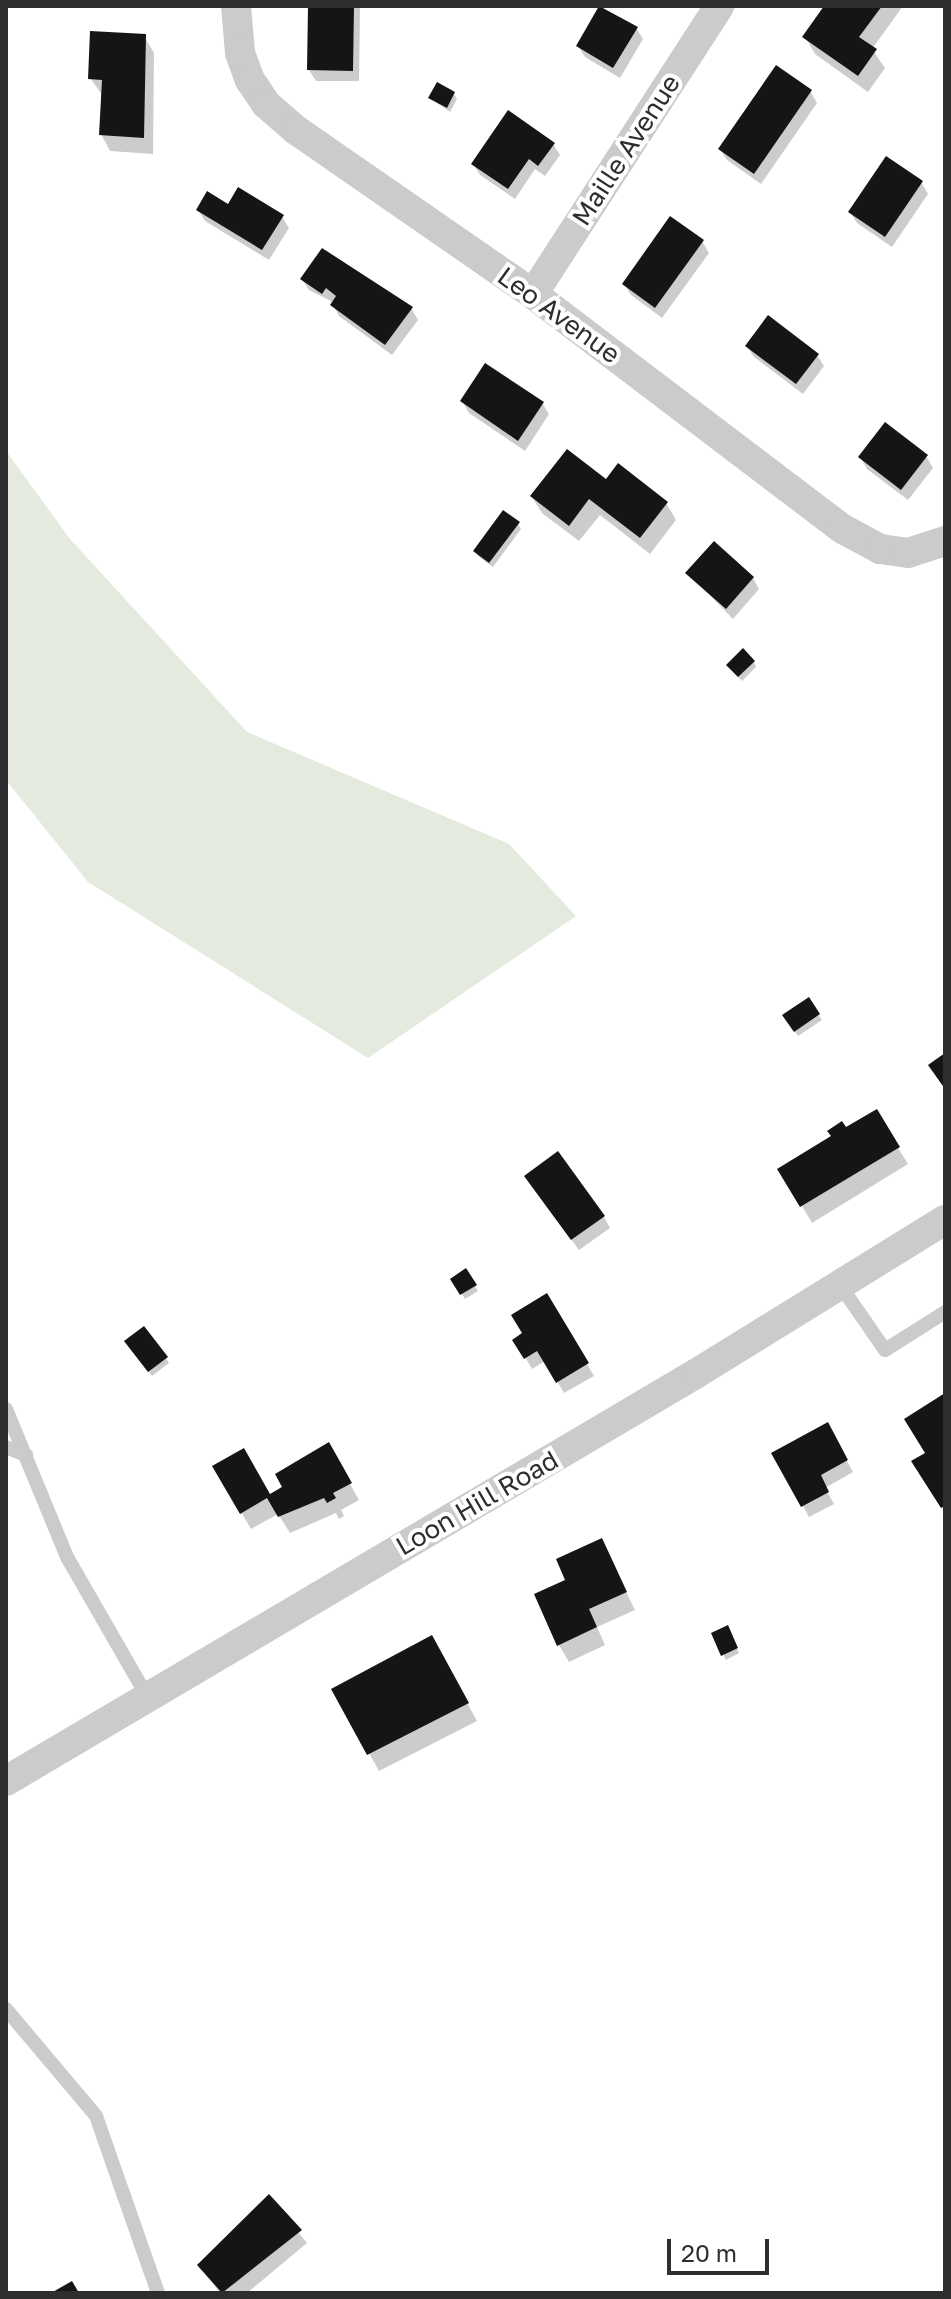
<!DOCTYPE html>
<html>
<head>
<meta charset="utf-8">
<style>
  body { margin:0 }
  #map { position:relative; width:951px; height:2299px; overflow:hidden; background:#fff; font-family:"Golos Text",sans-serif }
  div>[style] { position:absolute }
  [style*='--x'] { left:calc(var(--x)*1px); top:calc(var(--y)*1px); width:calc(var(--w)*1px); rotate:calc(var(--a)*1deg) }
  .green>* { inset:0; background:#e4eadd }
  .shadow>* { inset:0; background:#0003 }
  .building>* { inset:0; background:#151515 }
  .service>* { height:14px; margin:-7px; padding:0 7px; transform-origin:7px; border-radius:7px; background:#cbcbcb }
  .minor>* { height:30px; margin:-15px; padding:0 15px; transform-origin:15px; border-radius:15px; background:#cbcbcb }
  span { translate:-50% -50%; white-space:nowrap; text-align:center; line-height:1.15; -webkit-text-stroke:8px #fff; paint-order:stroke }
  .street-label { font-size:26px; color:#2e2e2e }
  .frame { position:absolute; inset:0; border:8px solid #2e2e2e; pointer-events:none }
  .scale { position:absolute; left:667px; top:2239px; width:102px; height:36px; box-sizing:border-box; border:4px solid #2e2e2e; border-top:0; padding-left:10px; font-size:24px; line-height:28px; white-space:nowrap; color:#2e2e2e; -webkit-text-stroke:6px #fff; paint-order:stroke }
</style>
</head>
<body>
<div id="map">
  <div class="green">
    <div style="clip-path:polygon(6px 451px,70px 539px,247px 732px,509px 844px,576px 916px,368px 1058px,88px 882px,6px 780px)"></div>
  </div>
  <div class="shadow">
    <div style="clip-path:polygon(329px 6px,360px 6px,359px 81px,316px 81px,309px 70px)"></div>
    <div style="clip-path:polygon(827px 6px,903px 6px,872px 49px,885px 68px,868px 92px,815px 54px,805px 37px)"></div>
    <div style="clip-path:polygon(601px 7px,636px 28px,643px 39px,620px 78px,585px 57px,578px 46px)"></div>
    <div style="clip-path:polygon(144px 36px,154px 53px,153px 154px,110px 151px,101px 134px,103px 96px,90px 78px)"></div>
    <div style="clip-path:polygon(810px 91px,817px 103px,761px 184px,727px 160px,720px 149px)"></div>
    <div style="clip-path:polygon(454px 94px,457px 99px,450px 112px,430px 98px)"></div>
    <div style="clip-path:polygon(553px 144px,560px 155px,545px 176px,535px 169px,515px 199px,480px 175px,473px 164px)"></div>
    <div style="clip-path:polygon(921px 182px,928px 194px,892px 247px,857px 223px,850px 212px)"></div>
    <div style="clip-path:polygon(198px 210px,282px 217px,289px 228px,269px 260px,205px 221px)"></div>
    <div style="clip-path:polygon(702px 241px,709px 253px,662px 318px,631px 295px,624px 284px)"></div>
    <div style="clip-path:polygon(302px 279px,411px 308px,418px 320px,392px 355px,339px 316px,331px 301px,309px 290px)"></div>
    <div style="clip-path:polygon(747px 346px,817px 355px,824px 366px,803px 394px,754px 357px)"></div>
    <div style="clip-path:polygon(462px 401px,542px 403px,549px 414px,525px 451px,469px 413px)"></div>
    <div style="clip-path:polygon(926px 456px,933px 468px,908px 500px,867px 469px,861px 458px)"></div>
    <div style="clip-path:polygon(606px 482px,666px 503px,676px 520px,650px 554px,600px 515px,579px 541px,542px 513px,532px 497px)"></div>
    <div style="clip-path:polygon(518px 524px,521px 529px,493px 567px,478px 556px,475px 551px)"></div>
    <div style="clip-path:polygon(688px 573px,753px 578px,759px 589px,733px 619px)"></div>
    <div style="clip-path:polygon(754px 662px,756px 667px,742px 681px,728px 666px)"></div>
    <div style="clip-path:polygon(808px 1000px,822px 1020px,798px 1036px,785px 1016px)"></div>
    <div style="clip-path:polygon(876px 1112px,908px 1164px,812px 1223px,780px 1169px)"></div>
    <div style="clip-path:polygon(533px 1187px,604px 1217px,610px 1228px,579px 1250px)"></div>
    <div style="clip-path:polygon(466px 1271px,478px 1291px,465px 1299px,453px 1279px)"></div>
    <div style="clip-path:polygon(547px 1296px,594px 1376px,564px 1393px,545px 1361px,532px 1369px,515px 1340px,524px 1334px)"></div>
    <div style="clip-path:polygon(130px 1346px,166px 1358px,169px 1363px,152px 1376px)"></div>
    <div style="clip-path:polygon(827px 1425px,853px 1472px,825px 1488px,834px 1504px,809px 1517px,774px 1453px)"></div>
    <div style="clip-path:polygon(328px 1445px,359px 1500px,341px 1510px,344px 1516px,339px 1519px,336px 1513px,290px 1533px,278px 1514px,251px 1529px,215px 1467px,270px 1497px)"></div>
    <div style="clip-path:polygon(601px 1541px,635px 1610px,597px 1627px,605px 1645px,569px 1662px,559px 1645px,567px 1581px)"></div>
    <div style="clip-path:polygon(730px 1633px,739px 1653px,726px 1660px,713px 1634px)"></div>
    <div style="clip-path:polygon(431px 1637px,477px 1721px,379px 1771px,334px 1690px)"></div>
    <div style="clip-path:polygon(269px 2196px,307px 2243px,247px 2293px,220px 2293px,200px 2266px)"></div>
  </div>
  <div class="building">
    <div style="clip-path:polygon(308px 6px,354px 6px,353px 71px,307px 70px)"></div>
    <div style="clip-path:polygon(599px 6px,638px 27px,613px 68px,576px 46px)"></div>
    <div style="clip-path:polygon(824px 6px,882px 6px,859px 37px,877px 49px,858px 76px,802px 37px)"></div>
    <div style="clip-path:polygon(90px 31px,146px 34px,144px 138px,99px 135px,102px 80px,88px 79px)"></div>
    <div style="clip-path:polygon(776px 65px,812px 90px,754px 174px,718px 149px)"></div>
    <div style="clip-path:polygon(437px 82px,455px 92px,447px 108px,428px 98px)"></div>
    <div style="clip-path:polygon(508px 110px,555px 143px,538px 166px,529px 159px,508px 189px,471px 164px)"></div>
    <div style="clip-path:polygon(886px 156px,923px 181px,885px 237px,848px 212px)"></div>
    <div style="clip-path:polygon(238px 187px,284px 215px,262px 250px,196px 210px,207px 191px,228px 204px)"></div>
    <div style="clip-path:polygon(670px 216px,704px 240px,655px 308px,622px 284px)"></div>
    <div style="clip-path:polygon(322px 248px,413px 307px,385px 345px,330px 305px,336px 296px,326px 288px,322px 294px,300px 279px)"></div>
    <div style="clip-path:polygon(768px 315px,819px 354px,796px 384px,745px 346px)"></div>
    <div style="clip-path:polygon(485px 363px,544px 402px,518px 441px,460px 401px)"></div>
    <div style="clip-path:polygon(885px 422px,928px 455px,901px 490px,858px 457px)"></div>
    <div style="clip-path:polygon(567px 449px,606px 479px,618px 463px,668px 502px,640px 538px,589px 499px,569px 526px,530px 496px)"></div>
    <div style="clip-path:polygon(503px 510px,520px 522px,489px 563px,473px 551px)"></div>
    <div style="clip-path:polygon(714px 541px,754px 577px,726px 609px,685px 573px)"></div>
    <div style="clip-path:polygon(743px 648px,755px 661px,738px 677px,726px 665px)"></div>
    <div style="clip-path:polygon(809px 997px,820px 1014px,794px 1032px,782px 1015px)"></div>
    <div style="clip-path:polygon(945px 1053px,945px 1089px,928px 1065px)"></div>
    <div style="clip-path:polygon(877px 1109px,900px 1147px,800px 1207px,777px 1169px,831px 1136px,827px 1131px,842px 1121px,846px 1127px)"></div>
    <div style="clip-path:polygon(558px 1151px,605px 1216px,571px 1240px,524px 1176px)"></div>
    <div style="clip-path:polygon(466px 1268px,477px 1285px,460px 1295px,450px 1279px)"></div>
    <div style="clip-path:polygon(547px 1293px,589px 1363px,556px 1383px,537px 1351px,524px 1359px,512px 1340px,522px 1333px,511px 1315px)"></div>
    <div style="clip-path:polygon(144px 1326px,168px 1357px,148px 1372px,124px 1341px)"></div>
    <div style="clip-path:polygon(945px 1393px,945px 1506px,941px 1508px,911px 1461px,925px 1453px,904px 1419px)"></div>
    <div style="clip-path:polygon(828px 1422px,848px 1460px,821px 1475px,829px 1492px,801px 1507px,771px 1453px)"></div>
    <div style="clip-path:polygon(329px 1442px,352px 1483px,333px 1493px,336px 1498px,327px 1503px,324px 1498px,278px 1517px,267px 1498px,240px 1514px,212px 1466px,244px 1448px,270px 1494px,282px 1487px,275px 1474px)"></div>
    <div style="clip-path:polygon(602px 1538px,627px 1592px,589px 1609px,597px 1627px,557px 1646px,534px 1594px,565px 1580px,556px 1559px)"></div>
    <div style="clip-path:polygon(728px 1625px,738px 1648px,721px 1656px,711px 1633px)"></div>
    <div style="clip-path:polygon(432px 1635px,469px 1703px,367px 1755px,331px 1689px)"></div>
    <div style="clip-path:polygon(269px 2194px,302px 2230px,222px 2293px,197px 2265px)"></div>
    <div style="clip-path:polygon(72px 2281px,79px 2293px,51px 2293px)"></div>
  </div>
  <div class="service">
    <div style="--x:840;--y:1285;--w:79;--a:55.3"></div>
    <div style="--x:885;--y:1350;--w:71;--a:-32.3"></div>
    <div style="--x:6;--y:1409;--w:160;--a:67.6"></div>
    <div style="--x:67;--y:1557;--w:160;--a:60.1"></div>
    <div style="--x:6;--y:1447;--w:22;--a:22"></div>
    <div style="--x:6;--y:2009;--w:140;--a:49.9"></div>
    <div style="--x:96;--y:2116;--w:188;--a:70.7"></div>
  </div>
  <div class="minor">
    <div style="--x:236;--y:6;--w:47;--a:85.1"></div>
    <div style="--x:240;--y:53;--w:29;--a:70"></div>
    <div style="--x:250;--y:80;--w:29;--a:56"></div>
    <div style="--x:266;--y:104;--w:40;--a:41"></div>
    <div style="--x:296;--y:130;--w:288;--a:34.7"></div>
    <div style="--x:533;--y:294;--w:389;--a:37.2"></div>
    <div style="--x:843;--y:529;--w:42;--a:28.4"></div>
    <div style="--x:880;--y:549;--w:28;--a:8"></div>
    <div style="--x:908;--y:553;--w:39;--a:-18"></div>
    <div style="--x:533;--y:294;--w:343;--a:-57.1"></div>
    <div style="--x:6;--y:1781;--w:802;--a:-30.56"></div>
    <div style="--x:697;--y:1373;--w:291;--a:-31.7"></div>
  </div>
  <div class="street-label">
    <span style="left:626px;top:150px;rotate:-57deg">Maille Avenue</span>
    <span style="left:559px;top:315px;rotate:36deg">Leo Avenue</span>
    <span style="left:477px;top:1503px;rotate:-30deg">Loon Hill Road</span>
  </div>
  <div class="frame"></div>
  <div class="scale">20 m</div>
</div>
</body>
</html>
